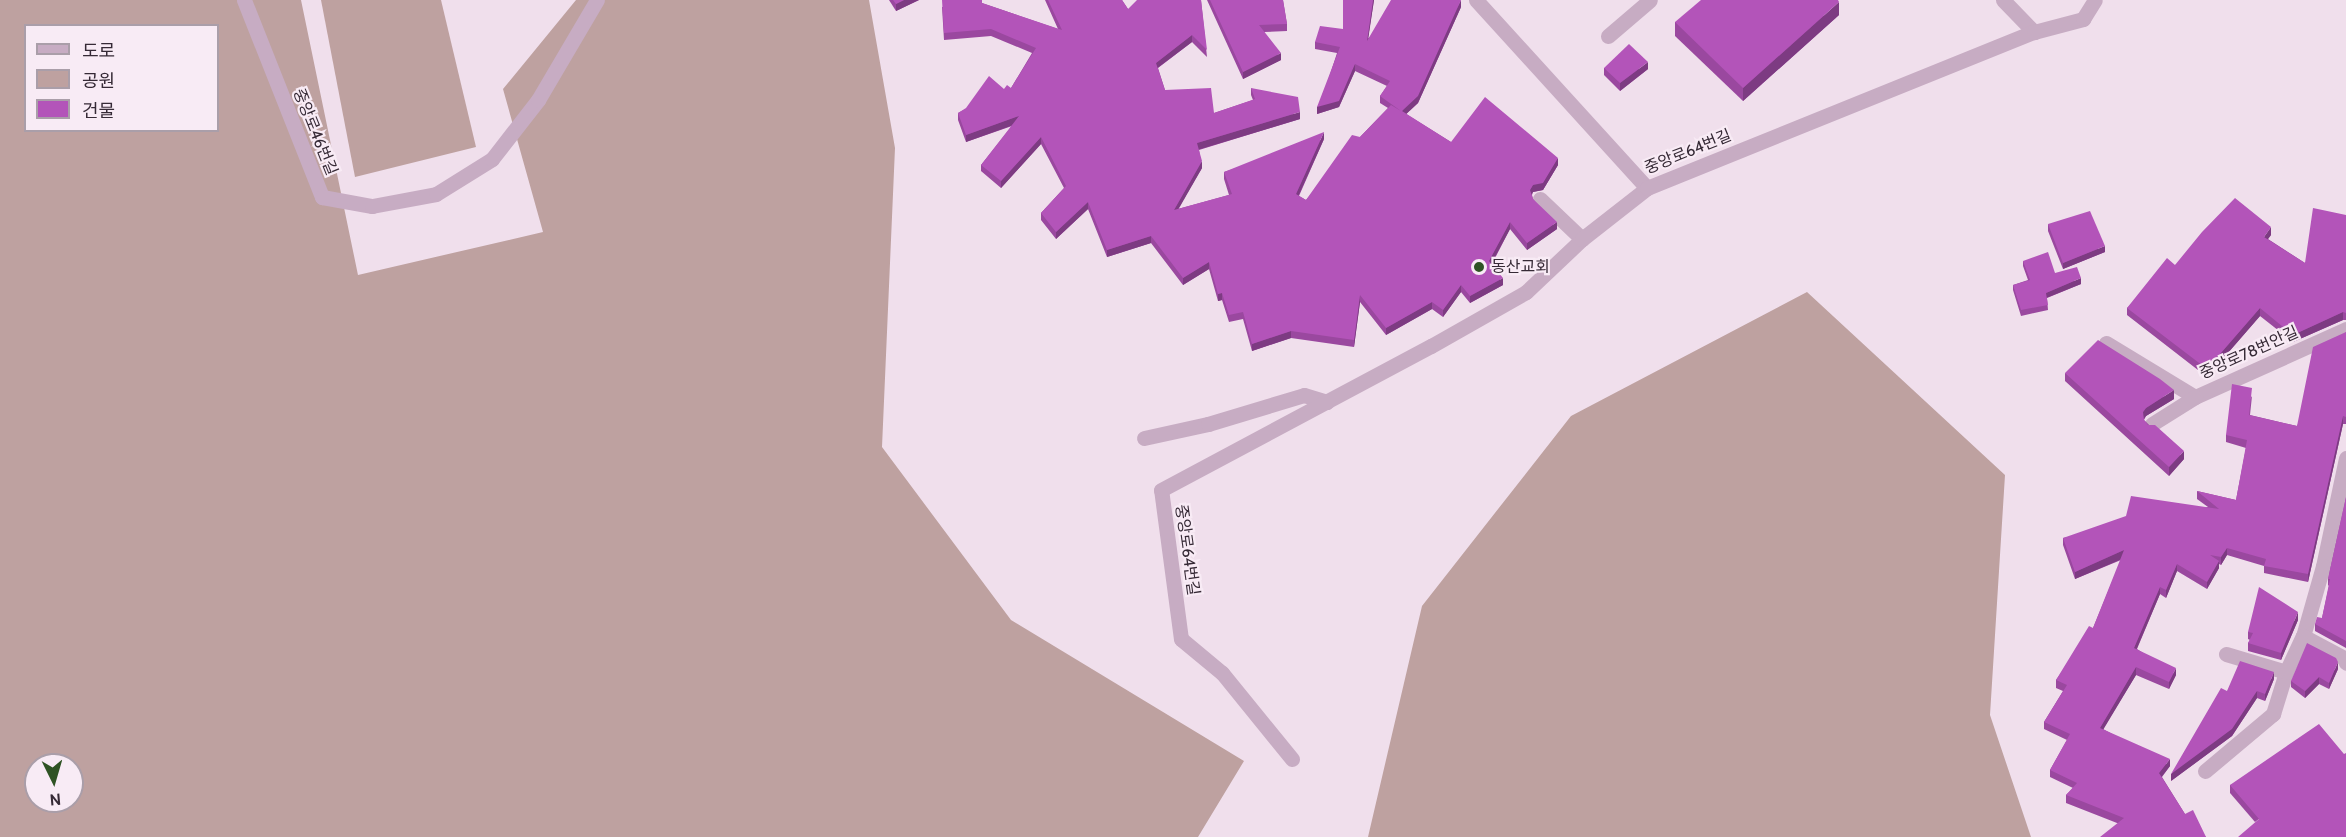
<!DOCTYPE html>
<html>
<head>
<meta charset="utf-8">
<style>
  body { margin:0 }
  #map { position:relative; width:2346px; height:837px; overflow:hidden; background:#f0dfec; font-family:Cabin,"Noto Sans KR",sans-serif }
  div>[style] { position:absolute }
  [style*='--x'] { left:calc(var(--x)*1px); top:calc(var(--y)*1px); width:calc(var(--w)*1px); rotate:calc(var(--a)*1deg) }
  .green>* { inset:0; background:#bea1a0 }
  .minor>* { height:15px; margin:-7.5px; padding:0 7.5px; transform-origin:7.5px; border-radius:7.5px; background:#c7acc3 }
  .wall>* { inset:0; background:#9a489f }
  .shaded-wall>* { inset:0; background:#7d3b82 }
  .building>* { inset:0; background:#b354b9 }
  .dots>* { width:16px; height:16px; translate:-50% -50%; box-sizing:border-box; border:3px solid #f8ebf5; border-radius:50% }
  span { translate:-50% -50%; white-space:nowrap; text-align:center; line-height:1.15; -webkit-text-stroke:4.5px #f8ebf5; paint-order:stroke }
  .street-label { font-size:16px; color:#362a36 }
  .poi-label { font-size:16px; color:#362a36 }
  .left { translate:0 -50%; text-align:left }
  .legend { position:absolute; left:24px; top:24px; width:195px; height:108px; box-sizing:border-box; background:#f8ebf5; border:2px solid #aa9ea9; margin:0; padding:8px 10px; list-style:none; font-size:18px; color:#362a36 }
  .legend li { display:flex; align-items:center; gap:12px; height:30px }
  .legend b { width:30px; border:2px solid #aa9ea9 }
  .north { position:absolute; left:24px; top:753px; width:60px; height:60px; box-sizing:border-box; background:#f8ebf5; border:2px solid #aa9ea9; border-radius:50%; rotate:175deg; font-size:16px; font-weight:700; line-height:24px; text-align:center; color:#362a36 }
  .north::after { content:''; display:block; margin:auto; width:21px; height:27px; background:#2f5324; clip-path:polygon(50% 0,100% 100%,50% 72%,0 100%) }
</style>
</head>
<body>
<div id="map">
  <div class="green">
    <div style="clip-path:polygon(evenodd,0 0,301px 0,358px 275px,543px 232px,503px 89px,576px 0,869px 0,895px 148px,882px 447px,1011px 620px,1244px 761px,1198px 837px,0 837px,0 0,26px 26px,218px 26px,218px 130px,26px 130px,26px 26px,0 0,36px 765px,72px 765px,72px 801px,36px 801px,36px 765px)"></div>
    <div style="clip-path:polygon(321px 0,441px 0,476px 147px,355px 177px)"></div>
    <div style="clip-path:polygon(1807px 292px,2005px 475px,1990px 715px,2031px 837px,1368px 837px,1422px 606px,1571px 416px)"></div>
  </div>
  <div class="minor">
    <div style="--x:244;--y:0;--w:212;--a:68.4"></div>
    <div style="--x:322;--y:197;--w:51;--a:10.2"></div>
    <div style="--x:372;--y:206;--w:65;--a:-10.6"></div>
    <div style="--x:436;--y:194;--w:66;--a:-32"></div>
    <div style="--x:492;--y:159;--w:75;--a:-52.1"></div>
    <div style="--x:538;--y:100;--w:116;--a:-59.5"></div>
    <div style="--x:1476;--y:0;--w:254;--a:47.7"></div>
    <div style="--x:2003;--y:0;--w:45;--a:45.9"></div>
    <div style="--x:1608;--y:36;--w:55;--a:-40.6"></div>
    <div style="--x:1540;--y:199;--w:58;--a:43.6"></div>
    <div style="--x:2106;--y:343;--w:104;--a:31.2"></div>
    <div style="--x:2195;--y:397;--w:166;--a:-24.2"></div>
    <div style="--x:2152;--y:424;--w:51;--a:-32.1"></div>
    <div style="--x:1144;--y:438;--w:66;--a:-12.3"></div>
    <div style="--x:1208;--y:424;--w:100;--a:-16.8"></div>
    <div style="--x:1304;--y:395;--w:24;--a:17"></div>
    <div style="--x:2346;--y:458;--w:110;--a:102"></div>
    <div style="--x:2323;--y:566;--w:73;--a:105.9"></div>
    <div style="--x:2303;--y:636;--w:47;--a:28.2"></div>
    <div style="--x:2344;--y:658;--w:5;--a:68"></div>
    <div style="--x:2226;--y:654;--w:63;--a:16.7"></div>
    <div style="--x:1292;--y:759;--w:111;--a:-129.1"></div>
    <div style="--x:1222;--y:673;--w:53;--a:-140.3"></div>
    <div style="--x:1181;--y:639;--w:150;--a:-97.6"></div>
    <div style="--x:1161;--y:490;--w:306;--a:-28.1"></div>
    <div style="--x:1431;--y:346;--w:109;--a:-29.6"></div>
    <div style="--x:1526;--y:292;--w:77;--a:-43.4"></div>
    <div style="--x:1582;--y:239;--w:83;--a:-38.1"></div>
    <div style="--x:1647;--y:188;--w:417;--a:-22"></div>
    <div style="--x:2034;--y:32;--w:51;--a:-14.9"></div>
    <div style="--x:2083;--y:19;--w:22;--a:-58"></div>
    <div style="--x:2205;--y:771;--w:89;--a:-40"></div>
    <div style="--x:2273;--y:714;--w:44;--a:-72.8"></div>
    <div style="--x:2286;--y:672;--w:40;--a:-65"></div>
  </div>
  <div class="wall">
    <div style="clip-path:polygon(889px 0,919px 0,896px 11px)"></div>
    <div style="clip-path:polygon(1045px 0,1122px 0,1128px 9px,1201px 0,1207px 57px,1192px 42px,1158px 68px,1165px 90px,1214px 113px,1253px 100px,1251px 95px,1251px 88px,1300px 119px,1199px 150px,1202px 168px,1178px 209px,1229px 195px,1224px 179px,1224px 172px,1324px 139px,1299px 196px,1306px 200px,1360px 137px,1388px 108px,1380px 103px,1380px 96px,1387px 86px,1355px 71px,1339px 107px,1317px 114px,1337px 53px,1315px 49px,1315px 42px,1343px 29px,1343px 0,1374px 0,1368px 38px,1461px 7px,1418px 103px,1406px 114px,1451px 142px,1558px 165px,1543px 190px,1533px 192px,1532px 195px,1533px 199px,1557px 229px,1527px 250px,1510px 229px,1492px 264px,1503px 285px,1470px 303px,1461px 292px,1443px 317px,1432px 309px,1386px 335px,1360px 302px,1354px 347px,1291px 338px,1252px 351px,1243px 319px,1229px 322px,1222px 300px,1218px 301px,1209px 269px,1183px 285px,1151px 243px,1107px 257px,1088px 209px,1056px 239px,1041px 220px,1041px 213px,1064px 188px,1041px 144px,1001px 188px,981px 171px,981px 165px,1012px 126px,966px 142px,958px 120px,958px 113px,1004px 89px,1011px 88px,1032px 53px,991px 36px,944px 40px,942px 7px,982px 3px,1058px 29px)"></div>
    <div style="clip-path:polygon(1207px 0,1283px 0,1287px 24px,1287px 31px,1264px 32px,1281px 60px,1243px 79px)"></div>
    <div style="clip-path:polygon(1839px 15px,1743px 101px,1675px 36px,1675px 22px)"></div>
    <div style="clip-path:polygon(1604px 68px,1648px 69px,1620px 91px,1604px 75px)"></div>
    <div style="clip-path:polygon(2346px 215px,2346px 320px,2343px 320px,2293px 342px,2260px 316px,2207px 377px,2127px 315px,2127px 308px,2175px 265px,2271px 235px,2268px 239px,2305px 263px)"></div>
    <div style="clip-path:polygon(2048px 224px,2105px 252px,2063px 269px,2048px 231px)"></div>
    <div style="clip-path:polygon(2023px 261px,2055px 273px,2081px 284px,2047px 298px,2048px 310px,2021px 316px,2013px 290px,2013px 285px,2028px 280px,2023px 266px)"></div>
    <div style="clip-path:polygon(2346px 332px,2346px 424px,2343px 424px,2308px 582px,2264px 573px,2264px 566px,2227px 555px,2221px 565px,2219px 564px,2219px 568px,2207px 589px,2177px 571px,2166px 598px,2160px 594px,2137px 649px,2176px 675px,2169px 689px,2136px 675px,2103px 729px,2170px 766px,2162px 777px,2185px 814px,2206px 837px,2117px 823px,2066px 803px,2066px 795px,2073px 788px,2050px 777px,2050px 770px,2067px 740px,2044px 729px,2044px 722px,2063px 691px,2056px 688px,2056px 680px,2093px 628px,2121px 560px,2075px 579px,2063px 545px,2063px 538px,2208px 507px,2197px 499px,2197px 491px,2236px 500px,2246px 448px,2226px 442px,2226px 435px,2252px 396px,2250px 415px,2297px 426px)"></div>
    <div style="clip-path:polygon(2065px 373px,2174px 399px,2146px 416px,2144px 420px,2184px 459px,2169px 476px,2065px 381px)"></div>
    <div style="clip-path:polygon(2346px 497px,2346px 648px,2315px 631px,2315px 624px,2322px 618px,2329px 586px,2328px 585px,2328px 579px)"></div>
    <div style="clip-path:polygon(2298px 620px,2281px 660px,2248px 651px,2248px 643px,2250px 640px,2248px 639px,2248px 632px)"></div>
    <div style="clip-path:polygon(2338px 669px,2329px 689px,2319px 684px,2305px 698px,2291px 687px,2291px 681px)"></div>
    <div style="clip-path:polygon(2274px 679px,2265px 701px,2257px 698px,2232px 736px,2171px 781px,2227px 691px)"></div>
    <div style="clip-path:polygon(2344px 754px,2255px 822px,2230px 793px,2230px 785px)"></div>
  </div>
  <div class="shaded-wall">
    <div style="clip-path:polygon(904px 0,919px 0,896px 11px,896px 4px)"></div>
    <div style="clip-path:polygon(1373px 0,1374px 0,1367px 47px,1367px 41px)"></div>
    <div style="clip-path:polygon(1461px 0,1461px 7px,1418px 103px,1402px 118px,1402px 111px)"></div>
    <div style="clip-path:polygon(1839px 2px,1839px 15px,1743px 101px,1743px 88px)"></div>
    <div style="clip-path:polygon(1192px 35px,1192px 42px,1156px 69px,1156px 63px)"></div>
    <div style="clip-path:polygon(1281px 53px,1281px 60px,1243px 79px,1243px 72px)"></div>
    <div style="clip-path:polygon(1648px 62px,1648px 69px,1620px 91px,1620px 83px)"></div>
    <div style="clip-path:polygon(1355px 64px,1355px 71px,1339px 107px,1317px 114px,1317px 107px)"></div>
    <div style="clip-path:polygon(1300px 112px,1300px 119px,1197px 150px,1197px 143px)"></div>
    <div style="clip-path:polygon(1019px 116px,1019px 123px,966px 142px,966px 135px)"></div>
    <div style="clip-path:polygon(1324px 132px,1324px 139px,1296px 201px,1296px 194px)"></div>
    <div style="clip-path:polygon(1041px 137px,1041px 144px,1001px 188px,1001px 181px)"></div>
    <div style="clip-path:polygon(1558px 158px,1558px 165px,1543px 190px,1533px 192px,1530px 197px,1530px 190px,1533px 185px)"></div>
    <div style="clip-path:polygon(1202px 161px,1202px 168px,1174px 217px,1174px 210px)"></div>
    <div style="clip-path:polygon(1088px 202px,1088px 209px,1056px 239px,1056px 232px)"></div>
    <div style="clip-path:polygon(1510px 222px,1510px 229px,1489px 268px,1489px 261px)"></div>
    <div style="clip-path:polygon(1557px 222px,1557px 229px,1527px 250px,1527px 243px)"></div>
    <div style="clip-path:polygon(2271px 227px,2271px 235px,2264px 244px,2264px 237px)"></div>
    <div style="clip-path:polygon(1151px 236px,1151px 243px,1107px 257px,1107px 250px)"></div>
    <div style="clip-path:polygon(2105px 246px,2105px 252px,2063px 269px,2063px 263px)"></div>
    <div style="clip-path:polygon(1209px 262px,1209px 269px,1183px 285px,1183px 278px)"></div>
    <div style="clip-path:polygon(1503px 278px,1503px 285px,1470px 303px,1470px 296px)"></div>
    <div style="clip-path:polygon(2081px 278px,2081px 284px,2046px 298px,2046px 293px)"></div>
    <div style="clip-path:polygon(1461px 285px,1461px 292px,1443px 317px,1443px 310px)"></div>
    <div style="clip-path:polygon(1222px 293px,1222px 300px,1218px 301px,1218px 294px)"></div>
    <div style="clip-path:polygon(1360px 295px,1360px 302px,1354px 347px,1354px 340px)"></div>
    <div style="clip-path:polygon(1432px 302px,1432px 309px,1386px 335px,1386px 328px)"></div>
    <div style="clip-path:polygon(2260px 308px,2260px 316px,2207px 377px,2207px 369px)"></div>
    <div style="clip-path:polygon(2343px 312px,2343px 320px,2293px 342px,2293px 335px)"></div>
    <div style="clip-path:polygon(1291px 331px,1291px 338px,1252px 351px,1252px 344px)"></div>
    <div style="clip-path:polygon(2174px 390px,2174px 399px,2146px 416px,2143px 420px,2143px 412px,2146px 408px)"></div>
    <div style="clip-path:polygon(2343px 416px,2343px 424px,2308px 582px,2308px 574px)"></div>
    <div style="clip-path:polygon(2184px 451px,2184px 459px,2169px 476px,2169px 467px)"></div>
    <div style="clip-path:polygon(2227px 548px,2227px 555px,2221px 565px,2221px 557px)"></div>
    <div style="clip-path:polygon(2124px 550px,2124px 558px,2075px 579px,2075px 572px)"></div>
    <div style="clip-path:polygon(2219px 561px,2219px 568px,2207px 589px,2207px 582px)"></div>
    <div style="clip-path:polygon(2177px 564px,2177px 571px,2166px 598px,2166px 590px)"></div>
    <div style="clip-path:polygon(2160px 587px,2160px 594px,2134px 655px,2134px 648px)"></div>
    <div style="clip-path:polygon(2298px 612px,2298px 620px,2281px 660px,2281px 653px)"></div>
    <div style="clip-path:polygon(2338px 662px,2338px 669px,2329px 689px,2329px 683px)"></div>
    <div style="clip-path:polygon(2136px 667px,2136px 675px,2100px 735px,2100px 728px)"></div>
    <div style="clip-path:polygon(2176px 668px,2176px 675px,2169px 689px,2169px 682px)"></div>
    <div style="clip-path:polygon(2274px 672px,2274px 679px,2265px 701px,2265px 694px)"></div>
    <div style="clip-path:polygon(2319px 677px,2319px 684px,2305px 698px,2305px 691px)"></div>
    <div style="clip-path:polygon(2257px 691px,2257px 698px,2232px 736px,2171px 781px,2171px 774px)"></div>
    <div style="clip-path:polygon(2170px 759px,2170px 766px,2159px 780px,2159px 773px)"></div>
  </div>
  <div class="building">
    <div style="clip-path:polygon(893px 0,904px 0,896px 4px)"></div>
    <div style="clip-path:polygon(942px 0,982px 0,982px 3px,1062px 30px,1048px 0,1122px 0,1128px 9px,1137px 0,1201px 0,1207px 50px,1192px 35px,1156px 63px,1165px 90px,1211px 88px,1214px 113px,1255px 99px,1251px 88px,1298px 97px,1300px 112px,1197px 143px,1202px 161px,1174px 210px,1232px 194px,1224px 172px,1324px 132px,1296px 194px,1306px 200px,1352px 135px,1360px 137px,1391px 105px,1401px 111px,1380px 96px,1390px 81px,1355px 64px,1339px 101px,1317px 107px,1340px 47px,1315px 42px,1320px 26px,1343px 29px,1343px 0,1373px 0,1367px 41px,1391px 0,1461px 0,1418px 96px,1402px 111px,1451px 142px,1485px 97px,1558px 158px,1543px 183px,1533px 185px,1530px 190px,1533px 199px,1557px 222px,1527px 243px,1510px 222px,1489px 261px,1503px 278px,1470px 296px,1461px 285px,1443px 310px,1432px 302px,1386px 328px,1360px 295px,1354px 340px,1291px 331px,1252px 344px,1243px 312px,1229px 315px,1222px 293px,1218px 294px,1209px 262px,1183px 278px,1151px 236px,1107px 250px,1088px 202px,1056px 232px,1041px 213px,1066px 186px,1041px 137px,1001px 181px,981px 165px,1019px 116px,966px 135px,958px 113px,966px 108px,989px 76px,1004px 89px,1007px 85px,1011px 88px,1036px 48px,991px 29px,944px 33px)"></div>
    <div style="clip-path:polygon(1210px 0,1283px 0,1287px 24px,1259px 25px,1281px 53px,1243px 72px)"></div>
    <div style="clip-path:polygon(1701px 0,1838px 0,1839px 2px,1743px 88px,1675px 22px)"></div>
    <div style="clip-path:polygon(1629px 44px,1648px 62px,1620px 83px,1604px 68px)"></div>
    <div style="clip-path:polygon(2235px 198px,2271px 227px,2264px 237px,2305px 263px,2313px 208px,2346px 215px,2346px 313px,2343px 312px,2293px 335px,2260px 308px,2207px 369px,2127px 308px,2167px 258px,2175px 265px,2202px 232px)"></div>
    <div style="clip-path:polygon(2090px 211px,2105px 246px,2063px 263px,2048px 224px)"></div>
    <div style="clip-path:polygon(2048px 252px,2055px 273px,2077px 267px,2081px 278px,2046px 293px,2048px 305px,2021px 310px,2013px 285px,2030px 280px,2023px 261px)"></div>
    <div style="clip-path:polygon(2346px 332px,2346px 417px,2343px 416px,2308px 574px,2264px 566px,2266px 559px,2227px 548px,2221px 557px,2210px 555px,2219px 561px,2207px 582px,2177px 564px,2166px 590px,2160px 587px,2134px 648px,2176px 668px,2169px 682px,2136px 667px,2100px 728px,2170px 759px,2159px 773px,2185px 814px,2193px 810px,2206px 837px,2100px 837px,2124px 818px,2066px 795px,2077px 783px,2050px 770px,2070px 734px,2044px 722px,2067px 685px,2056px 680px,2089px 626px,2093px 628px,2124px 550px,2075px 572px,2063px 538px,2126px 516px,2131px 496px,2219px 509px,2197px 491px,2236px 500px,2247px 440px,2226px 435px,2232px 384px,2252px 388px,2249px 415px,2297px 426px,2313px 347px)"></div>
    <div style="clip-path:polygon(2098px 340px,2160px 379px,2174px 390px,2146px 408px,2143px 412px,2144px 420px,2148px 425px,2155px 425px,2184px 451px,2169px 467px,2065px 373px)"></div>
    <div style="clip-path:polygon(2346px 497px,2346px 641px,2315px 624px,2317px 617px,2322px 618px,2330px 579px,2328px 579px)"></div>
    <div style="clip-path:polygon(2259px 587px,2298px 612px,2281px 653px,2248px 643px,2253px 633px,2248px 632px)"></div>
    <div style="clip-path:polygon(2307px 643px,2336px 658px,2338px 662px,2329px 683px,2319px 677px,2305px 691px,2291px 681px)"></div>
    <div style="clip-path:polygon(2240px 661px,2274px 672px,2265px 694px,2257px 691px,2232px 729px,2171px 774px,2221px 688px,2227px 691px)"></div>
    <div style="clip-path:polygon(2319px 724px,2344px 754px,2346px 753px,2346px 837px,2238px 837px,2259px 819px,2230px 785px)"></div>
  </div>
  <div class="dots">
    <div style="left:1479px;top:267px;background:#2f5324"></div>
  </div>
  <div class="street-label">
    <span style="left:315px;top:132px;rotate:68deg">중앙로46번길</span>
    <span style="left:1688px;top:152px;rotate:-22deg">중앙로64번길</span>
    <span style="left:2249px;top:353px;rotate:-24deg">중앙로78번안길</span>
    <span style="left:1187px;top:550px;rotate:82deg">중앙로64번길</span>
  </div>
  <div class="poi-label">
    <span class="left" style="left:1491px;top:267px">동산교회</span>
  </div>
  <ul class="legend">
  <li><b style="height:8px;background:#c7acc3"></b>도로</li>
  <li><b style="height:16px;background:#bea1a0"></b>공원</li>
  <li><b style="height:16px;background:#b354b9"></b>건물</li>
  </ul>
  <div class="north">N</div>
</div>
</body>
</html>
